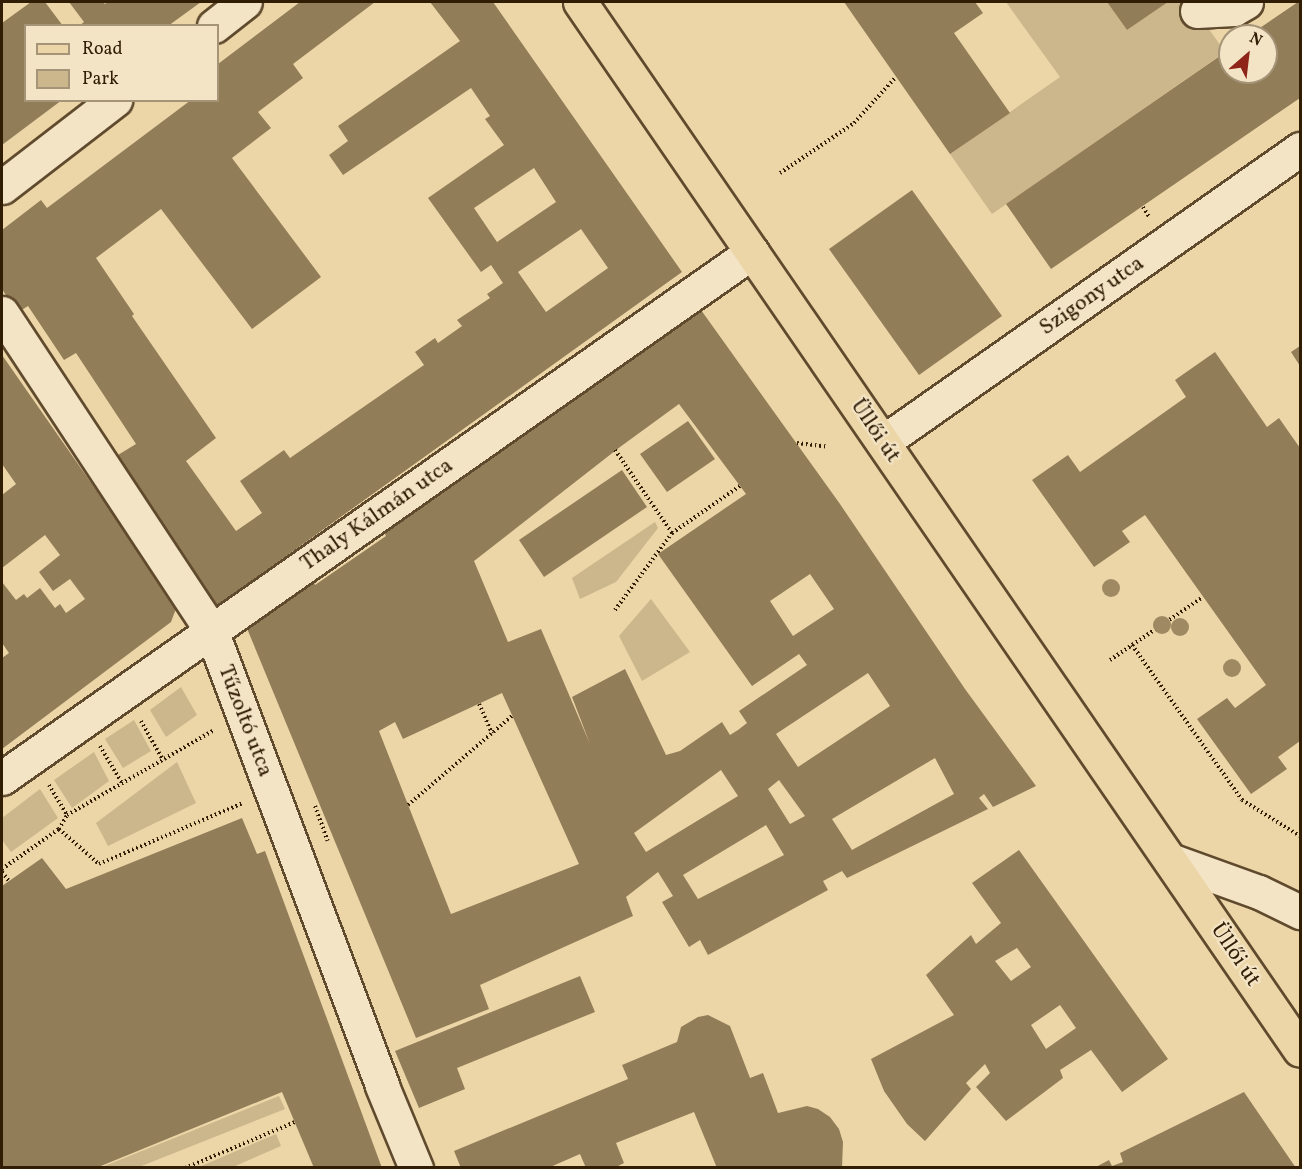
<!DOCTYPE html>
<html>
<head>
<meta charset="utf-8">
<style>
  body { margin:0 }
  #map { position:relative; width:1302px; height:1169px; overflow:hidden; background:#ecd6a7; font-family:Vollkorn,serif }
  div>[style] { position:absolute }
  [style*='--x'] { left:calc(var(--x)*1px); top:calc(var(--y)*1px); width:calc(var(--w)*1px); rotate:calc(var(--a)*1deg) }
  .green>* { inset:0; background:#ccb68b }
  .building>* { inset:0; background:#927d59 }
  .path>* { height:4px; margin-top:-2px; transform-origin:0; background:repeating-linear-gradient(90deg,#311c04 0 1.5px,transparent 0 4.5px) }
  .roads { filter:drop-shadow(2px 0 #604a2d) drop-shadow(-2px 0 #604a2d) drop-shadow(0 2px #604a2d) drop-shadow(0 -2px #604a2d) }
  .minor>* { height:33px; margin:-16.5px; padding:0 16.5px; transform-origin:16.5px; border-radius:16.5px; background:#f3e4c6 }
  .major>* { height:33px; margin:-16.5px; padding:0 16.5px; transform-origin:16.5px; border-radius:16.5px; background:#ecd6a7 }
  .trees>* { width:18px; height:18px; margin:-9px; border-radius:50%; background:#9f8963 }
  span { translate:-50% -50%; white-space:nowrap; text-align:center; line-height:1.15; -webkit-text-stroke:4.5px #f3e4c6; paint-order:stroke }
  .street-label { font-size:22px; color:#311c04 }
  .frame { position:absolute; inset:0; border:3px solid #311c04; pointer-events:none }
  .legend { position:absolute; left:24px; top:24px; width:195px; height:78px; box-sizing:border-box; background:#f3e4c6; border:2px solid #a59478; margin:0; padding:8px 10px; list-style:none; font-size:18px; color:#311c04 }
  .legend li { display:flex; align-items:center; gap:12px; height:30px }
  .legend b { width:30px; border:2px solid #a59478 }
  .north { position:absolute; left:1218px; top:24px; width:60px; height:60px; box-sizing:border-box; background:#f3e4c6; border:2px solid #a59478; border-radius:50%; rotate:28deg; font-size:16px; font-weight:700; line-height:24px; text-align:center; color:#311c04 }
  .north::after { content:''; display:block; margin:auto; width:21px; height:27px; background:#8f2418; clip-path:polygon(50% 0,100% 100%,50% 72%,0 100%) }
</style>
</head>
<body>
<div id="map">
  <div class="green">
    <div style="clip-path:polygon(1006px 2px,1107px 2px,1127px 30px,1168px 2px,1190px 2px,1225px 52px,992px 214px,950px 154px,1060px 77px)"></div>
    <div style="clip-path:polygon(655px 522px,658px 528px,616px 582px,580px 599px,572px 578px)"></div>
    <div style="clip-path:polygon(651px 599px,690px 652px,642px 681px,619px 636px)"></div>
    <div style="clip-path:polygon(181px 687px,197px 715px,166px 737px,150px 710px)"></div>
    <div style="clip-path:polygon(134px 720px,151px 751px,123px 768px,105px 739px)"></div>
    <div style="clip-path:polygon(94px 752px,109px 781px,72px 808px,54px 780px)"></div>
    <div style="clip-path:polygon(177px 762px,196px 803px,108px 846px,96px 823px)"></div>
    <div style="clip-path:polygon(40px 789px,58px 818px,11px 852px,2px 840px,2px 818px)"></div>
    <div style="clip-path:polygon(279px 1096px,285px 1109px,139px 1167px,102px 1167px)"></div>
    <div style="clip-path:polygon(276px 1134px,281px 1146px,233px 1167px,199px 1167px)"></div>
  </div>
  <div class="building">
    <div style="clip-path:polygon(31px 2px,45px 2px,63px 26px,26px 26px,26px 100px,62px 100px,2px 145px,2px 23px)"></div>
    <div style="clip-path:polygon(69px 2px,103px 2px,105px 4px,108px 2px,201px 2px,168px 26px,79px 26px,84px 22px)"></div>
    <div style="clip-path:polygon(evenodd,300px 2px,375px 2px,293px 64px,303px 78px,258px 112px,271px 128px,232px 158px,321px 277px,252px 329px,161px 209px,96px 258px,134px 314px,132px 316px,216px 438px,186px 461px,236px 531px,262px 513px,240px 481px,284px 450px,290px 458px,424px 365px,415px 352px,435px 338px,438px 343px,462px 326px,457px 320px,490px 298px,487px 294px,503px 283px,491px 265px,481px 272px,428px 198px,504px 145px,485px 119px,490px 116px,471px 88px,343px 175px,329px 155px,348px 141px,338px 126px,460px 41px,430px 2px,493px 2px,682px 272px,218px 605px,206px 598px,113px 458px,136px 444px,76px 353px,64px 360px,28px 306px,17px 313px,2px 289px,2px 230px,41px 200px,47px 208px,191px 100px,218px 100px,218px 64px,300px 2px,534px 168px,556px 202px,497px 242px,474px 208px,534px 168px,300px 2px,581px 229px,608px 268px,546px 312px,518px 272px,581px 229px)"></div>
    <div style="clip-path:polygon(844px 2px,975px 2px,983px 13px,954px 33px,1010px 113px,950px 154px)"></div>
    <div style="clip-path:polygon(1107px 2px,1168px 2px,1127px 30px)"></div>
    <div style="clip-path:polygon(1298px 2px,1300px 2px,1300px 98px,1051px 269px,1006px 204px,1230px 49px,1230px 72px,1266px 72px,1266px 36px,1248px 36px)"></div>
    <div style="clip-path:polygon(912px 190px,1002px 316px,919px 375px,829px 249px)"></div>
    <div style="clip-path:polygon(evenodd,696px 303px,840px 504px,965px 689px,1036px 786px,993px 807px,984px 794px,979px 798px,988px 809px,847px 878px,842px 871px,823px 881px,828px 890px,708px 955px,700px 940px,689px 947px,662px 902px,673px 896px,658px 872px,626px 897px,633px 916px,480px 985px,489px 1009px,416px 1038px,246px 626px,313px 578px,315px 585px,386px 536px,382px 529px,696px 303px,679px 404px,746px 494px,658px 554px,752px 686px,799px 654px,807px 665px,739px 711px,747px 723px,738px 730px,730px 735px,722px 722px,680px 751px,666px 755px,625px 669px,572px 697px,590px 744px,541px 629px,508px 642px,474px 561px,620px 447px,679px 404px,696px 303px,810px 574px,834px 609px,793px 636px,770px 601px,810px 574px,696px 303px,868px 673px,890px 706px,798px 767px,776px 734px,868px 673px,696px 303px,502px 693px,579px 864px,451px 914px,379px 731px,395px 722px,403px 739px,502px 693px,696px 303px,935px 758px,954px 794px,852px 850px,832px 819px,935px 758px,696px 303px,721px 770px,738px 796px,646px 852px,634px 833px,721px 770px,696px 303px,779px 780px,805px 816px,790px 824px,768px 789px,779px 780px,696px 303px,766px 825px,784px 855px,698px 899px,683px 875px,766px 825px)"></div>
    <div style="clip-path:polygon(1300px 346px,1300px 366px,1291px 352px)"></div>
    <div style="clip-path:polygon(1215px 352px,1267px 427px,1279px 418px,1300px 448px,1300px 741px,1278px 757px,1287px 769px,1251px 794px,1197px 719px,1227px 698px,1235px 708px,1266px 685px,1145px 515px,1122px 531px,1130px 542px,1094px 567px,1032px 480px,1068px 455px,1080px 472px,1186px 397px,1175px 380px)"></div>
    <div style="clip-path:polygon(2px 355px,177px 606px,171px 622px,2px 749px,2px 658px,9px 653px,2px 643px,2px 582px,16px 600px,24px 594px,27px 598px,40px 588px,55px 608px,60px 604px,66px 613px,85px 599px,70px 579px,53px 591px,39px 572px,60px 555px,45px 535px,2px 568px,2px 495px,16px 484px,2px 464px)"></div>
    <div style="clip-path:polygon(688px 421px,715px 459px,667px 492px,640px 454px)"></div>
    <div style="clip-path:polygon(622px 470px,647px 507px,544px 577px,519px 540px)"></div>
    <div style="clip-path:polygon(242px 818px,257px 854px,265px 851px,382px 1168px,314px 1168px,282px 1092px,96px 1168px,2px 1168px,2px 886px,42px 858px,66px 889px)"></div>
    <div style="clip-path:polygon(evenodd,1019px 850px,1168px 1059px,1122px 1092px,1091px 1050px,1060px 1070px,1063px 1078px,1006px 1121px,976px 1087px,990px 1073px,985px 1064px,966px 1083px,971px 1089px,925px 1141px,907px 1124px,884px 1091px,871px 1059px,954px 1015px,926px 975px,971px 935px,976px 944px,1001px 923px,972px 883px,1019px 850px,1017px 948px,1031px 967px,1011px 981px,995px 961px,1017px 948px,1019px 850px,1060px 1005px,1076px 1028px,1046px 1049px,1031px 1025px,1060px 1005px)"></div>
    <div style="clip-path:polygon(580px 976px,595px 1012px,457px 1068px,465px 1089px,419px 1108px,395px 1051px)"></div>
    <div style="clip-path:polygon(708px 1015px,730px 1026px,750px 1078px,763px 1073px,778px 1113px,807px 1106px,818px 1109px,830px 1117px,839px 1129px,843px 1142px,842px 1168px,717px 1168px,694px 1112px,616px 1143px,624px 1163px,614px 1168px,586px 1168px,580px 1154px,548px 1168px,461px 1168px,454px 1151px,628px 1079px,622px 1065px,677px 1042px,681px 1027px,698px 1017px)"></div>
    <div style="clip-path:polygon(1244px 1092px,1296px 1168px,1094px 1168px,1109px 1160px,1112px 1166px,1123px 1162px,1120px 1153px)"></div>
  </div>
  <div class="path">
    <div style="--x:780;--y:173;--w:89;--a:-34"></div>
    <div style="--x:854;--y:123;--w:62;--a:-47.6"></div>
    <div style="--x:1143;--y:207;--w:13;--a:58"></div>
    <div style="--x:797;--y:443;--w:31;--a:7"></div>
    <div style="--x:615;--y:450;--w:101;--a:55.5"></div>
    <div style="--x:615;--y:610;--w:96;--a:-53.5"></div>
    <div style="--x:672;--y:533;--w:83;--a:-34.7"></div>
    <div style="--x:1132;--y:645;--w:190;--a:54.6"></div>
    <div style="--x:1242;--y:800;--w:68;--a:31.8"></div>
    <div style="--x:1110;--y:660;--w:112;--a:-34.1"></div>
    <div style="--x:479;--y:704;--w:32;--a:66"></div>
    <div style="--x:141;--y:721;--w:45;--a:60.6"></div>
    <div style="--x:100;--y:746;--w:43;--a:59.3"></div>
    <div style="--x:49;--y:785;--w:35;--a:59"></div>
    <div style="--x:67;--y:815;--w:170;--a:-30"></div>
    <div style="--x:408;--y:805;--w:138;--a:-40.6"></div>
    <div style="--x:315;--y:806;--w:37;--a:70"></div>
    <div style="--x:59;--y:829;--w:53;--a:41.2"></div>
    <div style="--x:99;--y:864;--w:156;--a:-23"></div>
    <div style="--x:2;--y:869;--w:70;--a:-35.1"></div>
    <div style="--x:59;--y:829;--w:16;--a:-60"></div>
    <div style="--x:2;--y:872;--w:11;--a:52"></div>
    <div style="--x:185;--y:1168;--w:119;--a:-22.7"></div>
  </div>
  <div class="roads">
    <div class="minor">
      <div style="--x:1197;--y:11;--w:37;--a:-3"></div>
      <div style="--x:1234;--y:9;--w:14;--a:-30"></div>
      <div style="--x:214;--y:26;--w:39;--a:-38"></div>
      <div style="--x:2;--y:187;--w:143;--a:-37.6"></div>
      <div style="--x:2;--y:313;--w:380;--a:56.6"></div>
      <div style="--x:211;--y:630;--w:487;--a:69.4"></div>
      <div style="--x:382;--y:1086;--w:89;--a:67.5"></div>
      <div style="--x:883;--y:442;--w:510;--a:-35.09"></div>
      <div style="--x:2;--y:778;--w:916;--a:-35.04"></div>
      <div style="--x:1170;--y:860;--w:95;--a:19.8"></div>
      <div style="--x:1259;--y:892;--w:46;--a:26"></div>
    </div>
    <div class="major">
      <div style="--x:580;--y:2;--w:1271;--a:55.51"></div>
    </div>
  </div>
  <div class="trees">
    <div style="left:1111px;top:588px"></div>
    <div style="left:1162px;top:625px"></div>
    <div style="left:1180px;top:627px"></div>
    <div style="left:1232px;top:668px"></div>
  </div>
  <div class="street-label">
    <span style="left:1092px;top:296px;rotate:-35deg">Szigony utca</span>
    <span style="left:875px;top:431px;rotate:56deg">Üllői út</span>
    <span style="left:377px;top:515px;rotate:-35deg">Thaly Kálmán utca</span>
    <span style="left:245px;top:721px;rotate:69deg">Tűzoltó utca</span>
    <span style="left:1235px;top:955px;rotate:56deg">Üllői út</span>
  </div>
  <div class="frame"></div>
  <ul class="legend">
  <li><b style="height:8px;background:#ecd6a7"></b>Road</li>
  <li><b style="height:16px;background:#ccb68b"></b>Park</li>
  </ul>
  <div class="north">N</div>
</div>
</body>
</html>
